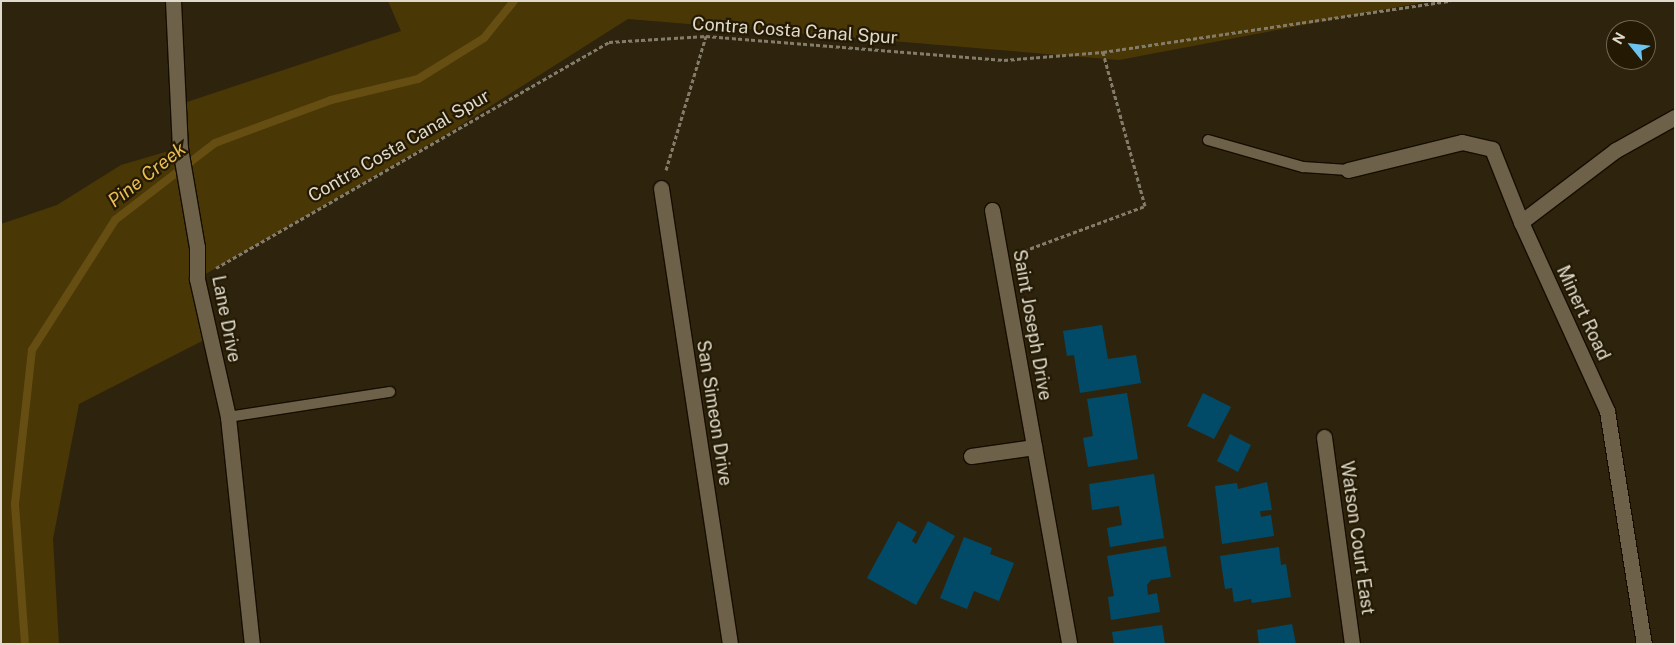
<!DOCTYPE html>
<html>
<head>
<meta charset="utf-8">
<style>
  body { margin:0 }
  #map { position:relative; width:1676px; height:645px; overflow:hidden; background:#2e240d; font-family:"Public Sans",sans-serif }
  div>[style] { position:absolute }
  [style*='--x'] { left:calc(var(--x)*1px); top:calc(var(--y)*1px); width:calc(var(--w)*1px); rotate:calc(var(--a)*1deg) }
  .green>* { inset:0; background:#4a3706 }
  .stream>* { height:8px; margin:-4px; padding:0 4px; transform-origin:4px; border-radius:4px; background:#664e12 }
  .building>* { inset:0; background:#014b69 }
  .path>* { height:3px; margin-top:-1.5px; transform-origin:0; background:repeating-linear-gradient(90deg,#847c6a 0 4px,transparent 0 6.5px) }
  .roads { filter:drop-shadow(1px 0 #160d00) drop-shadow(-1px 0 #160d00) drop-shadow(0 1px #160d00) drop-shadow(0 -1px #160d00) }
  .lane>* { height:10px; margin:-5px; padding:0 5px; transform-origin:5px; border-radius:5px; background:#6d6249 }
  .street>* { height:15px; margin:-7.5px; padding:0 7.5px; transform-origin:7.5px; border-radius:7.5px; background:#6d6249 }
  span { translate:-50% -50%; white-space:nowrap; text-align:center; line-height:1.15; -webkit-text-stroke:4.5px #241a04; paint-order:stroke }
  .street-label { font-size:18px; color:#e0dacc }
  .water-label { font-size:19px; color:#eabd55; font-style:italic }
  .frame { position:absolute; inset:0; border:2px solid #e0dacc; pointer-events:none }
  .north { position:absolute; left:1606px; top:20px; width:50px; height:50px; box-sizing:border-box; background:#241a04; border:1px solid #6f6754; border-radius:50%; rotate:299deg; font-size:14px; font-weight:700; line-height:20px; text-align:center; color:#e0dacc }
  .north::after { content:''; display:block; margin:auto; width:18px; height:22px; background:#6bc3f2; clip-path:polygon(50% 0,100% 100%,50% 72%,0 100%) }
</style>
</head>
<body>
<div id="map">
  <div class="green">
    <div style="clip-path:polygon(388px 1px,1429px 1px,1119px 60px,628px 19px,445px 135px,197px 279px,208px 338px,79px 404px,53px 539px,59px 644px,1px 644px,1px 224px,57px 205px,121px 165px,179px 148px,178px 105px,401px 31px)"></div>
  </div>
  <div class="stream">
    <div style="--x:25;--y:644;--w:140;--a:-94.1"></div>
    <div style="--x:15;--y:504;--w:155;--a:-83.7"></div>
    <div style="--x:32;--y:350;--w:154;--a:-57.4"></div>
    <div style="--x:115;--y:220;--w:126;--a:-37.6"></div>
    <div style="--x:215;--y:143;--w:124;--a:-20.3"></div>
    <div style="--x:331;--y:100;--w:89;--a:-13.6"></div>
    <div style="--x:418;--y:79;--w:78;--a:-31.8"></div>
    <div style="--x:484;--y:38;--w:48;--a:-51"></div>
  </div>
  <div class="building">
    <div style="clip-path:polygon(1102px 325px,1108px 359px,1136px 355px,1141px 383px,1080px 393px,1074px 355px,1067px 356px,1063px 331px)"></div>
    <div style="clip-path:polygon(1127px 393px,1138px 459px,1088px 467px,1083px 438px,1093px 436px,1087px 399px)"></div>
    <div style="clip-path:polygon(1203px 393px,1231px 407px,1214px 439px,1187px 426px)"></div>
    <div style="clip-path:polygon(1230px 434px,1251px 445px,1238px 472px,1217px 461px)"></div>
    <div style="clip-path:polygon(1154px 474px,1164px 538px,1110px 547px,1107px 528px,1122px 525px,1119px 506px,1092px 510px,1089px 484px)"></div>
    <div style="clip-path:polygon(1267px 482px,1272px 510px,1260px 511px,1261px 517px,1271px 515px,1274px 536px,1222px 544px,1215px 486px,1237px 483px,1238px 489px)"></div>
    <div style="clip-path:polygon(898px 521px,917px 532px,912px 541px,916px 544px,928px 521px,955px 536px,916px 605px,867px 578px)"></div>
    <div style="clip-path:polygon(964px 537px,992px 548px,990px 554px,1014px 563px,999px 601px,974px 591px,967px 609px,940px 598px)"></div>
    <div style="clip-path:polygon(1166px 546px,1171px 577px,1151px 580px,1147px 585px,1148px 595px,1157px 593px,1160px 612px,1111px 620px,1108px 597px,1114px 596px,1107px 556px)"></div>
    <div style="clip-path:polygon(1279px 547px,1281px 565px,1286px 564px,1291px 597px,1252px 603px,1251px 599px,1234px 602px,1232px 588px,1225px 589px,1220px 556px)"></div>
    <div style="clip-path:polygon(1292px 624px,1296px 644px,1259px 644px,1257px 630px)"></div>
    <div style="clip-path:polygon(1162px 625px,1165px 644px,1114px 644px,1112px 632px)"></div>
  </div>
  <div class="path">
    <div style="--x:666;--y:170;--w:140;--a:-73.4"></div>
    <div style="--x:1018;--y:253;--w:135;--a:-20.3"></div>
    <div style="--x:1145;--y:206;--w:160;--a:-105.3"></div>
    <div style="--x:216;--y:268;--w:453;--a:-29.9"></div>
    <div style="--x:609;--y:42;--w:97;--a:-3.5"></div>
    <div style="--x:706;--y:36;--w:299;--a:4.6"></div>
    <div style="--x:1004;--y:60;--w:99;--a:-4.6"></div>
    <div style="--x:1103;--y:52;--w:351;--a:-8.4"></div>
  </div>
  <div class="roads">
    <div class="lane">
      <div style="--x:1208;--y:140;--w:99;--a:15.9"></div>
      <div style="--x:1303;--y:167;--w:45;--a:3.8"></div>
      <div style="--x:228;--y:417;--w:164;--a:-8.8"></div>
    </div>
    <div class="street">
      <div style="--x:173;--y:1;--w:147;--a:87.3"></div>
      <div style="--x:180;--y:148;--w:100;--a:80.3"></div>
      <div style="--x:197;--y:247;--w:32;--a:90"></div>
      <div style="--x:197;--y:279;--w:141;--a:77.3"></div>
      <div style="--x:228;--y:417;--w:228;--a:84"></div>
      <div style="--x:1348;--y:170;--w:117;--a:-13.8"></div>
      <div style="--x:1462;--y:142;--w:31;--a:13"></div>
      <div style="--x:1492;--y:149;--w:79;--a:68.3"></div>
      <div style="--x:1521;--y:222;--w:208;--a:65.5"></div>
      <div style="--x:1607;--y:411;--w:236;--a:81"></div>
      <div style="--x:661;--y:188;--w:461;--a:81.4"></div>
      <div style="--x:992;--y:210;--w:441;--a:79.9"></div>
      <div style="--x:1521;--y:222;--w:119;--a:-37.2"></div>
      <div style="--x:1616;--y:150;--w:68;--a:-29.2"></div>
      <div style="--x:1324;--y:437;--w:209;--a:82.3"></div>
      <div style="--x:971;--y:456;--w:64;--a:-8.1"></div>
    </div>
  </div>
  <div class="street-label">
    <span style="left:795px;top:31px;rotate:4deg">Contra Costa Canal Spur</span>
    <span style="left:399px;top:146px;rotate:-30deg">Contra Costa Canal Spur</span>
    <span style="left:1583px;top:313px;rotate:65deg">Minert Road</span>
    <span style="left:226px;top:319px;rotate:79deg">Lane Drive</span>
    <span style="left:1032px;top:325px;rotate:80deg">Saint Joseph Drive</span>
    <span style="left:714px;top:413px;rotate:81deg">San Simeon Drive</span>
    <span style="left:1357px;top:538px;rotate:82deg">Watson Court East</span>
  </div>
  <div class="water-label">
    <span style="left:147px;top:175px;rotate:-38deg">Pine Creek</span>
  </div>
  <div class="frame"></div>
  <div class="north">N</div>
</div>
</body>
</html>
